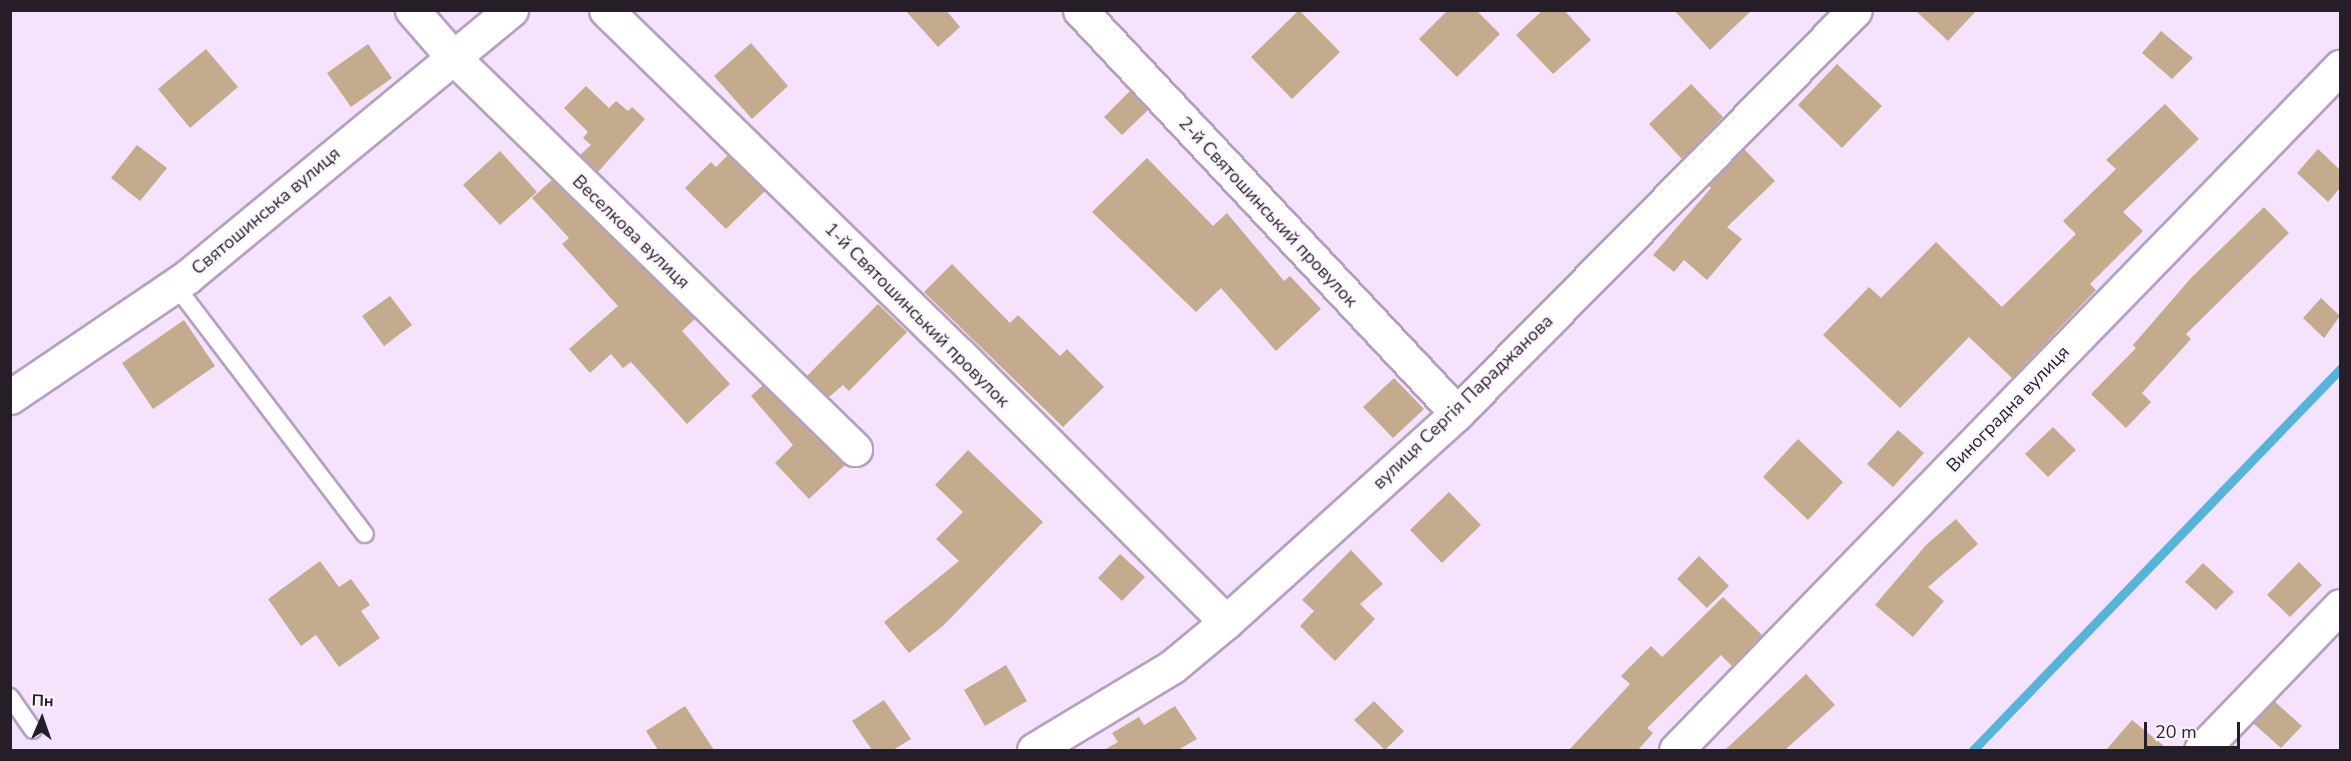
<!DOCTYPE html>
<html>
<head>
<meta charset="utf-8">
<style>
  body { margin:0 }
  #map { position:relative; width:2351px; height:761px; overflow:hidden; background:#f5e2fc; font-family:"Nunito Sans",sans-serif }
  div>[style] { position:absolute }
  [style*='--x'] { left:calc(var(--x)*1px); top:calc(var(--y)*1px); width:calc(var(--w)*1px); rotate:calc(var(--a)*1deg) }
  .stream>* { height:9px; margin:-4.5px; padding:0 4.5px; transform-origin:4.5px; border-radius:4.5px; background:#56b4db }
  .building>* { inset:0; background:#c5ab8e }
  .roads { filter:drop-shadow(2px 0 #b6a0be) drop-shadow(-2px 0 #b6a0be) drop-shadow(0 2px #b6a0be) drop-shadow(0 -2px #b6a0be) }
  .lane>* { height:16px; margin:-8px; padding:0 8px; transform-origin:8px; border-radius:8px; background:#fff }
  .street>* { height:33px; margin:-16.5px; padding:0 16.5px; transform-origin:16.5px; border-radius:16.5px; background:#fff }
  span { translate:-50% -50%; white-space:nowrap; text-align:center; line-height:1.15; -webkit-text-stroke:4.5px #faf5fb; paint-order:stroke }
  .street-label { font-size:18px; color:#251d28 }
  .frame { position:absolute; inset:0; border:12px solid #251d28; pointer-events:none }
  .north { position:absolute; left:12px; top:689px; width:60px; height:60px; -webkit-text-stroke:4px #faf5fb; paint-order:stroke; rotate:2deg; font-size:16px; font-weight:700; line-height:24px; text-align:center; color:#251d28 }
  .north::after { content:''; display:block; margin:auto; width:21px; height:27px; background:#251d28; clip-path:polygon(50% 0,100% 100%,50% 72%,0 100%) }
  .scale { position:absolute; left:2144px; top:722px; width:96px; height:27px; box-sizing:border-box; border:3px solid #251d28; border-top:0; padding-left:8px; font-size:18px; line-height:21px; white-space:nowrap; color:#251d28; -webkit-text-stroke:4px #faf5fb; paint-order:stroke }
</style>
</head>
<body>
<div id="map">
  <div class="stream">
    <div style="--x:1973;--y:750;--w:529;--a:-46.07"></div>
  </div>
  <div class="building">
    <div style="clip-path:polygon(905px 10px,946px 10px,960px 27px,938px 47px)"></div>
    <div style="clip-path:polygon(1299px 10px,1340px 52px,1292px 99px,1251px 57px)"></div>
    <div style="clip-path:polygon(1448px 10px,1476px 10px,1500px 34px,1457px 77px,1419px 39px)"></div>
    <div style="clip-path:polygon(1543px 10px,1564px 10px,1591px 40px,1553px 74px,1516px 35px)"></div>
    <div style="clip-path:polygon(1674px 10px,1752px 10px,1710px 50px)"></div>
    <div style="clip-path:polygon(1915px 10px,1977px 10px,1948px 41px)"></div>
    <div style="clip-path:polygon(2161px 31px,2193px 58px,2172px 79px,2142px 53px)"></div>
    <div style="clip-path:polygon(751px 43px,788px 86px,752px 119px,714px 76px)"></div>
    <div style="clip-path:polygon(368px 44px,392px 78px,351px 107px,327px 73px)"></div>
    <div style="clip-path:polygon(206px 49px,238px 87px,190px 128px,158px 89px)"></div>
    <div style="clip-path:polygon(1837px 64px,1882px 106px,1842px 148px,1798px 105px)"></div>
    <div style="clip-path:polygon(1691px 84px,1723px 117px,1682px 159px,1649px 124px)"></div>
    <div style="clip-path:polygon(586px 86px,609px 108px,616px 101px,628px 111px,632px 107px,645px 119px,598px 172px,580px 155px,591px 145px,583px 138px,588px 132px,564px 108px)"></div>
    <div style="clip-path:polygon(1130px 91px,1148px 110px,1122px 135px,1104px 117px)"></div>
    <div style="clip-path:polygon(2165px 104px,2199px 139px,2123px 212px,2143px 231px,2090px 284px,2096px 290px,2012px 378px,1969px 337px,1900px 408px,1823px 335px,1869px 287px,1881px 298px,1936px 242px,2002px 307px,2076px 234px,2063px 221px,2116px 169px,2106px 160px)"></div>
    <div style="clip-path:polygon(137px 145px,167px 168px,140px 201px,111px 178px)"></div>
    <div style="clip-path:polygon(1744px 149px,1775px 181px,1727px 227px,1742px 239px,1707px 280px,1684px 260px,1674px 272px,1653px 255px,1711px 188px,1708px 185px)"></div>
    <div style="clip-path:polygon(2318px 149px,2340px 170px,2340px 188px,2328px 202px,2297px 173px)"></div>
    <div style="clip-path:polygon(500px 151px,537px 192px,500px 225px,463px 185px)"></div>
    <div style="clip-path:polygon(728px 155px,765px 191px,726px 229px,685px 188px,711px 162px,716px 167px)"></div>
    <div style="clip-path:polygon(1147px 158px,1213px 226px,1227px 213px,1284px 281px,1290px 276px,1321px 309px,1276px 351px,1221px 288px,1196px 312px,1092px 212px)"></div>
    <div style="clip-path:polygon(552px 180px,695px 319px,682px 331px,730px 384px,687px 424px,631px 362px,623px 368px,611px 354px,590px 373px,569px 349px,618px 306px,562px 244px,569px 238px,532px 198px)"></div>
    <div style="clip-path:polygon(2264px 207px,2289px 233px,2186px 334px,2191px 339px,2142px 393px,2151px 402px,2126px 428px,2091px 394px,2136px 348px,2133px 345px,2191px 278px)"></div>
    <div style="clip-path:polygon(952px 264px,1010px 323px,1018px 315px,1060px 356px,1067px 349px,1104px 387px,1063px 427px,924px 292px)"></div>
    <div style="clip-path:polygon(390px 296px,412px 325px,384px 346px,362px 316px)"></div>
    <div style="clip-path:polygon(2321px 298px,2340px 316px,2324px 338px,2303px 318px)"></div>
    <div style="clip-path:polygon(878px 304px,907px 332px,849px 391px,843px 385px,829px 397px,807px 376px)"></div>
    <div style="clip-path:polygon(184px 320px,215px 366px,153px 409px,122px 363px)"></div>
    <div style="clip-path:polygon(1394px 378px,1424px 409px,1393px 438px,1363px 407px)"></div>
    <div style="clip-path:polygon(763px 385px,845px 465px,809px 499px,775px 463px,793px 445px,751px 396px)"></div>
    <div style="clip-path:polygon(2053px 427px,2076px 450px,2048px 477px,2025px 454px)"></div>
    <div style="clip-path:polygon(1898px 430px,1924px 453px,1893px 487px,1867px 464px)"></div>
    <div style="clip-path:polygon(1798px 439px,1843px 482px,1808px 520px,1763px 477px)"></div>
    <div style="clip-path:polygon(968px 450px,1043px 522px,944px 625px,909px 653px,884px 622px,959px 561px,936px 539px,963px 512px,935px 485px)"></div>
    <div style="clip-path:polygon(1449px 492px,1481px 525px,1442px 563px,1410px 530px)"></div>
    <div style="clip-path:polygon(1956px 519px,1978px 544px,1928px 587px,1944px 601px,1913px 637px,1875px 605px,1926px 545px)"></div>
    <div style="clip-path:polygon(1351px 550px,1383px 584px,1360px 604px,1375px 619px,1335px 661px,1300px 626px,1314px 611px,1302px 600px)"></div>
    <div style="clip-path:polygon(1120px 554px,1145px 577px,1122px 601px,1098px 578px)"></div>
    <div style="clip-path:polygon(1699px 556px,1729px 586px,1707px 608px,1677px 579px)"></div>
    <div style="clip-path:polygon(320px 561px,339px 587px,351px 579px,370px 605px,361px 611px,380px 638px,339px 667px,316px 635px,301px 646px,268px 599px)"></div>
    <div style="clip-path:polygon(2299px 562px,2322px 585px,2290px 617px,2267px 595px)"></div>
    <div style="clip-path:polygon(2203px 563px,2234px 592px,2216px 610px,2185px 582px)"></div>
    <div style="clip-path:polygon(1723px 597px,1762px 635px,1732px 666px,1721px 655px,1647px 728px,1653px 733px,1638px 750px,1569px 750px,1630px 684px,1621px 676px,1651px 646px,1662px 657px)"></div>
    <div style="clip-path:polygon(1006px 665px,1027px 701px,985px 726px,964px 690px)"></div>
    <div style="clip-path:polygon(1806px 674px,1835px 705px,1785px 750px,1725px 750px)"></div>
    <div style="clip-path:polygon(884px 700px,911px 739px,893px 750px,872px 750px,852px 721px)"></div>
    <div style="clip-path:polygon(1374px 701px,1404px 731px,1385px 750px,1354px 720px)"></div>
    <div style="clip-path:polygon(2274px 701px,2302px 726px,2281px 748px,2253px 723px)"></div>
    <div style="clip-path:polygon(685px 706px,714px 750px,658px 750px,646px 731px)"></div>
    <div style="clip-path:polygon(1175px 706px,1197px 739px,1178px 750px,1104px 750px,1118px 742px,1112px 733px,1139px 717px,1144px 725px)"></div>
    <div style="clip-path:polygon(2132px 720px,2169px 750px,2106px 750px)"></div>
  </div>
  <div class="roads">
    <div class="lane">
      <div style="--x:175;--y:285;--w:313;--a:52.7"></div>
      <div style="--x:10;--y:697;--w:40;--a:55.1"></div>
    </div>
    <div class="street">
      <div style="--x:412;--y:10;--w:61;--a:49"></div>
      <div style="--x:452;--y:56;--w:563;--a:44.28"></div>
      <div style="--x:606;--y:10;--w:493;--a:44.3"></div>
      <div style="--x:959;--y:354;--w:378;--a:45.1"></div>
      <div style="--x:1080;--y:10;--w:552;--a:46.91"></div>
      <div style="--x:10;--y:397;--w:214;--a:-34.1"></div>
      <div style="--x:187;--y:277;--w:420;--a:-39.5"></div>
      <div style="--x:1034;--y:750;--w:162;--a:-31.1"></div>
      <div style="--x:1173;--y:666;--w:69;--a:-39.7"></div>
      <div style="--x:1226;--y:622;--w:312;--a:-42.1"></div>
      <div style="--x:1457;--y:413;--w:566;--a:-45.36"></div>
      <div style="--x:1676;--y:750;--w:953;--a:-45.81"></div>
      <div style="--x:2201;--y:750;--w:200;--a:-46"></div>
    </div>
  </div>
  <div class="street-label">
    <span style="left:266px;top:211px;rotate:-40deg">Святошинська вулиця</span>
    <span style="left:1268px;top:212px;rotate:47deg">2-й Святошинський провулок</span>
    <span style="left:631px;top:232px;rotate:44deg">Веселкова вулиця</span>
    <span style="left:917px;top:315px;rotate:45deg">1-й Святошинський провулок</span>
    <span style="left:1463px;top:402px;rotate:-44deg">вулиця Сергія Параджанова</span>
    <span style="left:2008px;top:409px;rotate:-46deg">Виноградна вулиця</span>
  </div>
  <div class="frame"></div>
  <div class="north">Пн</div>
  <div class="scale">20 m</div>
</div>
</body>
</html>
